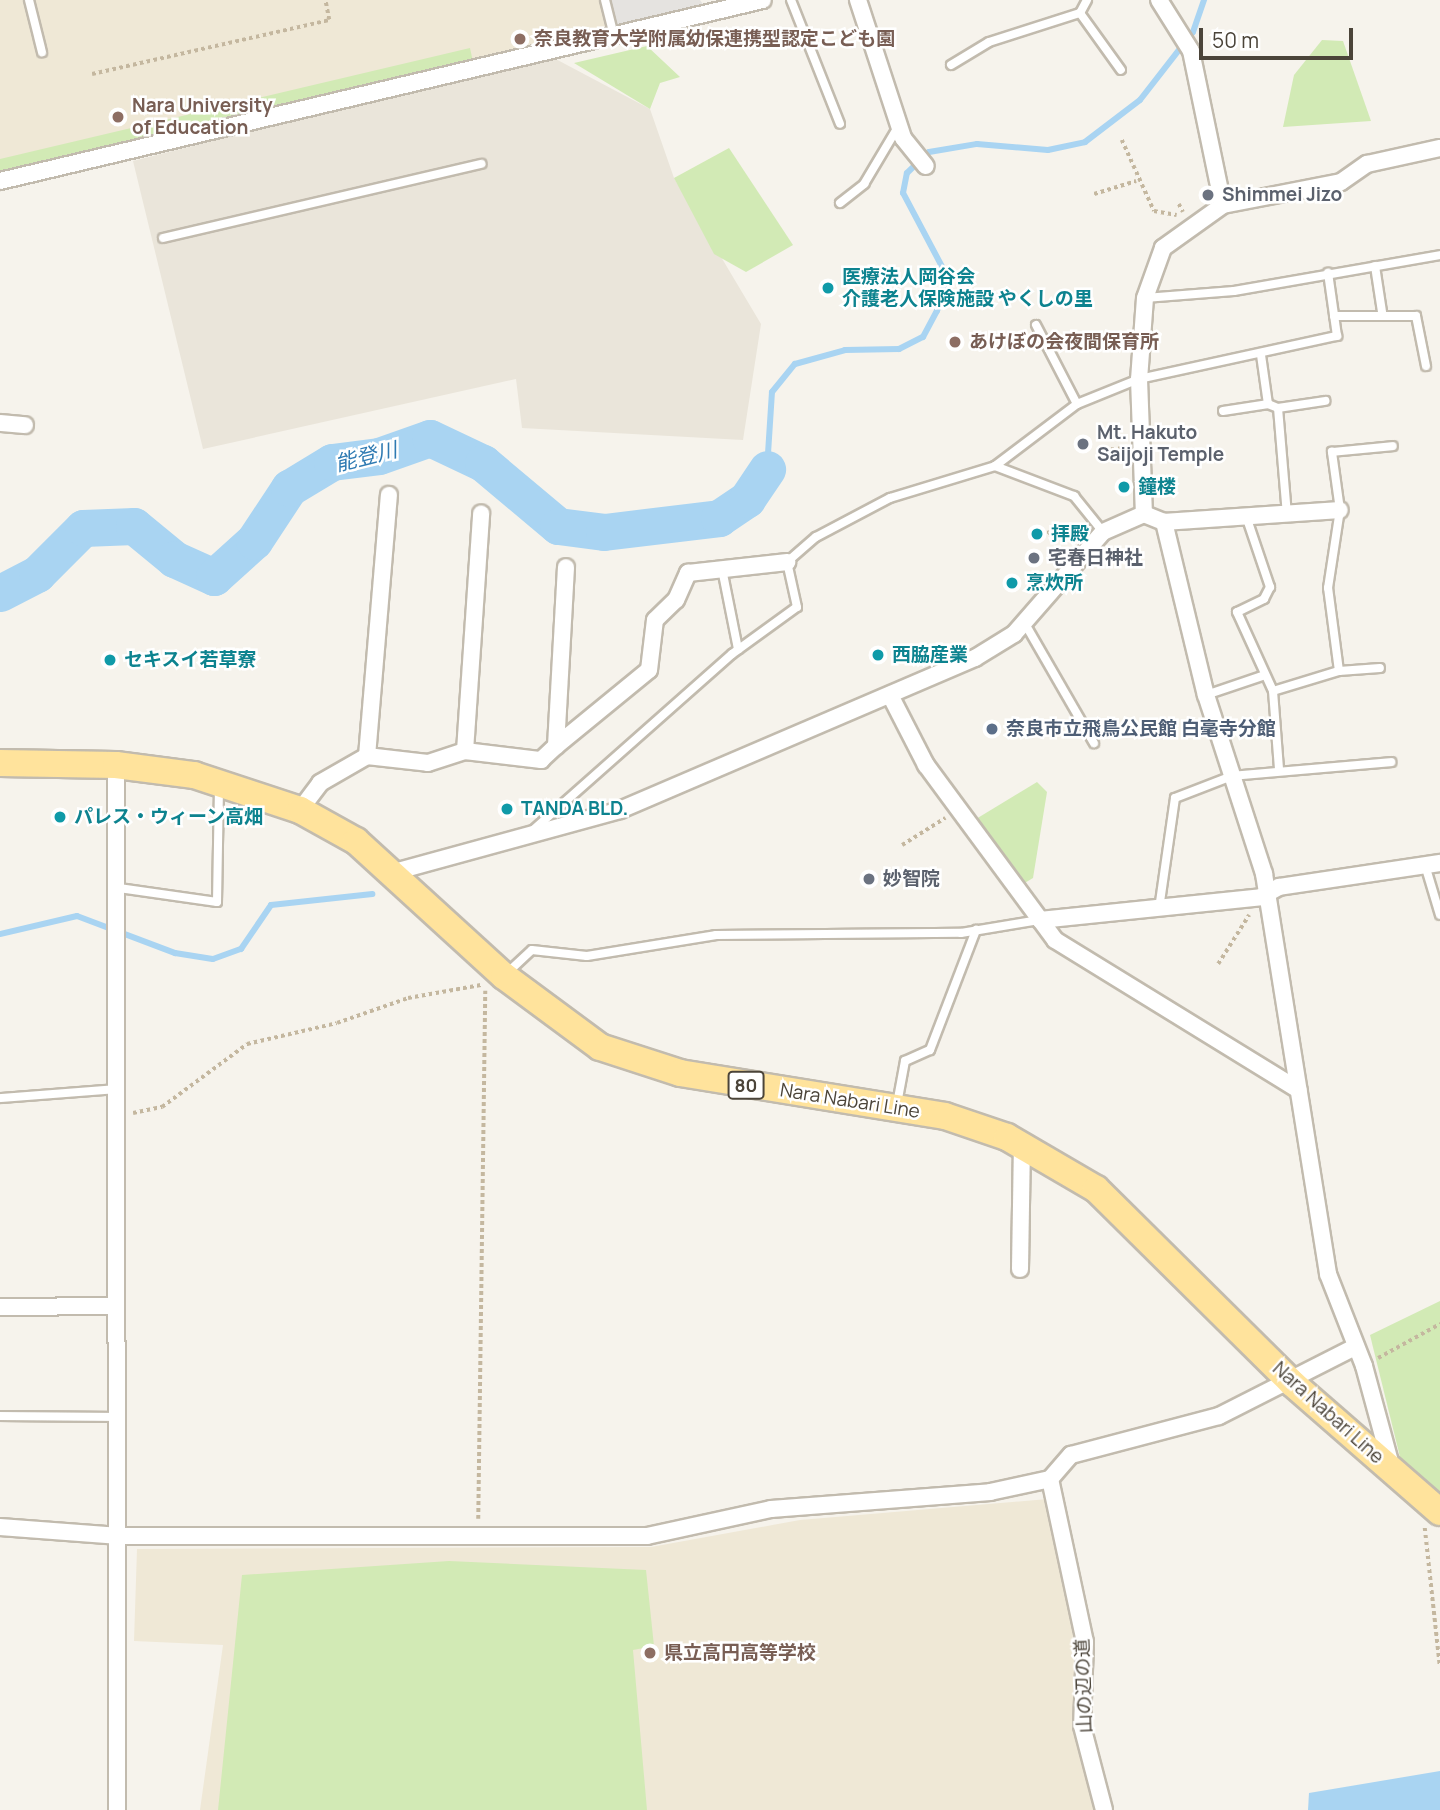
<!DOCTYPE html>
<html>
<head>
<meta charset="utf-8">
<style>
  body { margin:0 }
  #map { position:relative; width:1440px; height:1810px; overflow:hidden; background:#f6f3ec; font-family:Manrope,"Noto Sans JP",sans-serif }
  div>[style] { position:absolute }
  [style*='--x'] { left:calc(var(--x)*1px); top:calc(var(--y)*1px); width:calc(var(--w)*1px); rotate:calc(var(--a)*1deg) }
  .residential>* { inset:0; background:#eae5da }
  .education>* { inset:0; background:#efe8d6 }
  .green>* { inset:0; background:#d2eab5 }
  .parking>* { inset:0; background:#e5e3e0 }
  .water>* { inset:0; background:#a9d4f2 }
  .stream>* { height:6px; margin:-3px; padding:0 3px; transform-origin:3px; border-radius:3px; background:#a9d4f2 }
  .river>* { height:37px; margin:-18.5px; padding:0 18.5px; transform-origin:18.5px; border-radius:18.5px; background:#a9d4f2 }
  .path>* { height:3.5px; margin-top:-1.75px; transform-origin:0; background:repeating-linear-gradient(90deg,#c4b79f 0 3.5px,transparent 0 7px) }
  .roads { filter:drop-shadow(2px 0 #c2bbae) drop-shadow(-2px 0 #c2bbae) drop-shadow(0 2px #c2bbae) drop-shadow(0 -2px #c2bbae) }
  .lane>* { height:8px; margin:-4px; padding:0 4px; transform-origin:4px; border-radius:4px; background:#fff }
  .street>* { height:16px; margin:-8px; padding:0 8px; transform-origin:8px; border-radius:8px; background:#fff }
  .primary>* { height:26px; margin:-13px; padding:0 13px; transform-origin:13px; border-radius:13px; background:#ffe39c }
  .dots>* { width:19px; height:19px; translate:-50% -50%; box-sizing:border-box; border:4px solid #fff; border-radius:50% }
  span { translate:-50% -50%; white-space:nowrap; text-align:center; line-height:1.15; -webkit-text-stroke:5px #fff; paint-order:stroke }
  .shield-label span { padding:2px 5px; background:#fff; border:2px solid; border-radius:5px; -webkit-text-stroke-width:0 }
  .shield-label { font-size:18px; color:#4b4439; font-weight:700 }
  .education-label { font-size:19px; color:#785e54; font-weight:700 }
  .left { translate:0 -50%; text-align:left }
  .worship-label { font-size:19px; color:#5b616d; font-weight:700 }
  .culture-label { font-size:19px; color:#0d838f; font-weight:700 }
  .service-label { font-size:19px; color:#4e5e75; font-weight:700 }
  .street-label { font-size:19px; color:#4b4439 }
  .water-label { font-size:21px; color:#2e7ab2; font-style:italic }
  .scale { position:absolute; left:1199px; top:28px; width:154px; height:32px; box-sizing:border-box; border:4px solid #4b4439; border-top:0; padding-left:9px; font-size:21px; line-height:24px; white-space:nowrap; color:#4b4439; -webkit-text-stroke:5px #fff; paint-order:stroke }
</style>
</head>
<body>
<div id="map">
  <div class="residential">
    <div style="clip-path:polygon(550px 56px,650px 109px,674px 178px,761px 324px,743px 440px,522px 428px,516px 379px,203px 449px,133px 161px)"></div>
  </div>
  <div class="education">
    <div style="clip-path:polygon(0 0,605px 0,612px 30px,0 172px)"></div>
    <div style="clip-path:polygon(1048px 1499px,1079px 1663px,1074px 1723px,1098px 1810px,200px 1810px,223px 1645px,134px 1641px,137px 1549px,651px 1547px,800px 1520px)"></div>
  </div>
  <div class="green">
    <div style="clip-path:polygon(1322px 40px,1343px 41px,1371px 121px,1283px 127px,1294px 75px)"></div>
    <div style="clip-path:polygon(647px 46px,680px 77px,660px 83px,650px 109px,574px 63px)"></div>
    <div style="clip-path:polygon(470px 48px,473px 62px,0 172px,0 159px)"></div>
    <div style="clip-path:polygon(729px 148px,793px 245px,746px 272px,714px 254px,674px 178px)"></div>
    <div style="clip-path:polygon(1037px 782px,1047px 792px,1033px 878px,1023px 884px,976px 819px)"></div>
    <div style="clip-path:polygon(1440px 1301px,1440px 1493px,1401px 1461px,1370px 1335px)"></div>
    <div style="clip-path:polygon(449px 1561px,646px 1570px,654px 1646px,633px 1650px,647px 1810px,218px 1810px,242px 1575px)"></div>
  </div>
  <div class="parking">
    <div style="clip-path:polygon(610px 0,700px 0,705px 7px,615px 27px)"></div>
  </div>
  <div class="water">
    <div style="clip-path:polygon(1440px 1771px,1440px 1810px,1308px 1810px,1309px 1793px)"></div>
  </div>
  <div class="stream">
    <div style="--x:767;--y:469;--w:77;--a:-86.3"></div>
    <div style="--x:772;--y:392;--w:36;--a:-51"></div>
    <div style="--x:795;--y:364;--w:52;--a:-15.6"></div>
    <div style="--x:845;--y:350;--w:54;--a:-1.1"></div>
    <div style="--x:899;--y:349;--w:27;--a:-27"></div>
    <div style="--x:923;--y:337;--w:30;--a:-62"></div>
    <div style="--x:937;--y:311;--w:36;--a:-74"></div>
    <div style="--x:947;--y:276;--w:94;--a:-117.9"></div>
    <div style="--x:903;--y:193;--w:20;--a:-79"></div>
    <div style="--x:907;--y:173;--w:30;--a:-44"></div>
    <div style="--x:929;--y:152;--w:49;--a:-9.5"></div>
    <div style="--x:977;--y:144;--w:71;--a:4.8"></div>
    <div style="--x:1048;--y:150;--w:38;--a:-12"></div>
    <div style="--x:1085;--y:142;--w:69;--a:-37.4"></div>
    <div style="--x:1140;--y:100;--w:86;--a:-52.1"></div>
    <div style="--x:1193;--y:32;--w:34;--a:-71"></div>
    <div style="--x:0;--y:934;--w:79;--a:-13.2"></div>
    <div style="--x:77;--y:916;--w:105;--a:20.7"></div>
    <div style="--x:175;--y:953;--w:38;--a:9"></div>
    <div style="--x:213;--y:959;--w:30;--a:-20"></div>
    <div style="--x:241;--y:949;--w:53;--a:-55.7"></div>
    <div style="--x:271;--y:905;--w:102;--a:-6.2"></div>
  </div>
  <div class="river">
    <div style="--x:0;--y:593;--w:42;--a:-27.2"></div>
    <div style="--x:37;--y:574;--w:65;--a:-45"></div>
    <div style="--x:83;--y:528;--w:51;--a:-2.2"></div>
    <div style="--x:134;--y:526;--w:52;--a:39.5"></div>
    <div style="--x:174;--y:559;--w:44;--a:24.2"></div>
    <div style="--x:214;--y:577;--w:54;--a:-42"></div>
    <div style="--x:254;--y:541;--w:64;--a:-56.6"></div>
    <div style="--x:289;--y:488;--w:50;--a:-31.2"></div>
    <div style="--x:332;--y:462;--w:47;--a:-7.3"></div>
    <div style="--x:379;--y:456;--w:54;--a:-19.4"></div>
    <div style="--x:430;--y:438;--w:59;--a:25.3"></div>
    <div style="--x:483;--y:463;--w:98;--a:40"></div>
    <div style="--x:558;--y:526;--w:46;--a:7.4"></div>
    <div style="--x:604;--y:532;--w:116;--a:-6.9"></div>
    <div style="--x:719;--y:518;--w:34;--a:-34"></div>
    <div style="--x:747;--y:499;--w:36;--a:-56"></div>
  </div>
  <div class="path">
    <div style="--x:92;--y:74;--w:243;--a:-12.8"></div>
    <div style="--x:329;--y:20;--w:20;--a:-101"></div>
    <div style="--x:1122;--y:140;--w:78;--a:65.7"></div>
    <div style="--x:1154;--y:211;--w:23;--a:10"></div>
    <div style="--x:1094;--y:194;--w:44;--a:-17.2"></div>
    <div style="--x:1179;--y:204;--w:9;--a:63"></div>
    <div style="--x:1104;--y:450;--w:20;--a:-6"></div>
    <div style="--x:1062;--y:529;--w:19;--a:-12"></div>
    <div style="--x:1047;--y:533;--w:3;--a:-18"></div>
    <div style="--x:902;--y:845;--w:51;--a:-32.1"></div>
    <div style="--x:1218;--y:964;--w:58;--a:-57.7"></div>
    <div style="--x:133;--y:1113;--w:30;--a:-12"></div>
    <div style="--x:162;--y:1107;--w:106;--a:-36.5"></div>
    <div style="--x:247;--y:1044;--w:92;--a:-13.1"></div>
    <div style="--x:337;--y:1023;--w:75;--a:-19.4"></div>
    <div style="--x:408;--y:998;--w:74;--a:-10.1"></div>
    <div style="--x:1378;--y:1358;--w:71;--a:-28.7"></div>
    <div style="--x:478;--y:1519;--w:528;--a:-89.24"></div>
    <div style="--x:1425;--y:1528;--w:139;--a:83.8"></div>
  </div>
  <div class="roads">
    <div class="lane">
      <div style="--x:29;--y:0;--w:54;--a:76"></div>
      <div style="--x:605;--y:0;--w:37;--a:76"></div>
      <div style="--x:791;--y:0;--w:133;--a:68.4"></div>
      <div style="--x:1087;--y:0;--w:15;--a:118"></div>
      <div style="--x:1080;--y:13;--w:70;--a:54.3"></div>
      <div style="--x:951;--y:65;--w:44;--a:-31.2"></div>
      <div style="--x:989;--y:42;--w:96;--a:-17.7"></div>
      <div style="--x:840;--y:203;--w:31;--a:-38"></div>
      <div style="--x:864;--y:184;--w:66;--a:-59.2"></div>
      <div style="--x:163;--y:238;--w:327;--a:-13.1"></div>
      <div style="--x:1375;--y:266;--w:47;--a:81.3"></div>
      <div style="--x:1145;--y:298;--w:89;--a:-4.5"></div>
      <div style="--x:1234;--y:291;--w:209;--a:-9.9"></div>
      <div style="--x:1334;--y:316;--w:82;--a:0"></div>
      <div style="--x:1416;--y:316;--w:51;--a:78.7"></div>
      <div style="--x:1036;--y:325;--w:89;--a:62.6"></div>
      <div style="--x:1261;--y:355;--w:49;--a:81.9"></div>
      <div style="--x:1268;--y:404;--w:11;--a:22"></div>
      <div style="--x:1278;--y:408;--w:107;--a:85.2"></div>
      <div style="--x:1278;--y:408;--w:48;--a:-8.5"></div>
      <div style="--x:1223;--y:411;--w:46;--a:-8.8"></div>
      <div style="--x:995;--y:466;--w:85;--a:20.8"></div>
      <div style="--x:1074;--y:496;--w:46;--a:51.1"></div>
      <div style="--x:1247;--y:519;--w:72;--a:71.3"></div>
      <div style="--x:1270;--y:587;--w:13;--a:117"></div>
      <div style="--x:1264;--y:599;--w:30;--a:154"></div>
      <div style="--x:1237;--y:612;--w:87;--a:65.5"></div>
      <div style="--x:1273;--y:691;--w:78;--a:85.6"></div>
      <div style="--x:722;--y:569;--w:82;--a:78.7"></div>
      <div style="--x:1024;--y:622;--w:140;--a:60"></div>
      <div style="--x:1339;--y:671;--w:84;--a:-97.5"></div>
      <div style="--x:1328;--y:588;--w:79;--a:-81.3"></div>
      <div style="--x:1340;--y:510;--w:59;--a:-97.9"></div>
      <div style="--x:1332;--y:452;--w:61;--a:-5.6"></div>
      <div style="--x:1273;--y:691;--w:69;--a:-16.9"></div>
      <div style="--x:1339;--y:671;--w:41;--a:-4.2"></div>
      <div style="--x:1206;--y:695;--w:62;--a:-18.7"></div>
      <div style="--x:532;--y:831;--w:267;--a:-41.5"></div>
      <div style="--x:732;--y:654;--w:80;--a:-35.9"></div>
      <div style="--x:797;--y:607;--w:46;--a:-102.5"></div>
      <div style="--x:787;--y:562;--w:38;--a:-41"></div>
      <div style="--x:816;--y:537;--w:84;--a:-27.8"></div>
      <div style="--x:890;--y:498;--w:110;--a:-16.9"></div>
      <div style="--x:995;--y:466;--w:103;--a:-37.1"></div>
      <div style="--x:1077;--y:404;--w:67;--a:-22"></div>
      <div style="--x:1139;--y:379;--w:203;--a:-12.3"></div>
      <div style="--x:1337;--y:336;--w:64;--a:-98.1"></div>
      <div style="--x:1425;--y:865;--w:52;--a:73.3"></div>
      <div style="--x:119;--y:888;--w:99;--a:8.1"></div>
      <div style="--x:217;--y:902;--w:114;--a:-89"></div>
      <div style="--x:1159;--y:909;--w:112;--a:-81.8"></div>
      <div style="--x:1175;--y:798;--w:61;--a:-21.1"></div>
      <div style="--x:1232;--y:776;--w:160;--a:-5"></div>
      <div style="--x:506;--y:974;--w:35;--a:-43"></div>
      <div style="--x:532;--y:950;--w:55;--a:6.2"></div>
      <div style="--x:587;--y:956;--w:131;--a:-9.2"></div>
      <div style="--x:716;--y:935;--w:245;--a:-0.5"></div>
      <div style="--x:961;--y:933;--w:79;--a:-9.5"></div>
      <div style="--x:0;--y:1098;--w:117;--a:-4.4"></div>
      <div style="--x:897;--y:1104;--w:44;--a:-79.5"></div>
      <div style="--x:905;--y:1061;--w:27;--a:-24"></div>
      <div style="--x:930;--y:1050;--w:129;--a:-69"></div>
      <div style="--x:0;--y:1416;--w:118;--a:0.5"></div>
    </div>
    <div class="street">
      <div style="--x:858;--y:0;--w:145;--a:71.9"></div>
      <div style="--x:903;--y:138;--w:36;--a:51"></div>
      <div style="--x:1159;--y:0;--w:60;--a:57.9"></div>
      <div style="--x:1191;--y:51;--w:157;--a:78.3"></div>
      <div style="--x:1223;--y:205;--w:74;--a:144.4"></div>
      <div style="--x:1163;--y:248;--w:53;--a:109.8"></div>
      <div style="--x:1145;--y:298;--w:81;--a:94.2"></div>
      <div style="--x:1139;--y:379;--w:135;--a:87.9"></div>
      <div style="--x:1144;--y:514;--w:22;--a:22"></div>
      <div style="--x:1164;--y:522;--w:176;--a:-3.9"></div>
      <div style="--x:0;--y:181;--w:784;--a:-13.35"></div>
      <div style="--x:1223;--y:205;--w:120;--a:-11"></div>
      <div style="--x:1341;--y:182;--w:32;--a:-35"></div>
      <div style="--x:1367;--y:164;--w:75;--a:-12.4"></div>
      <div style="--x:0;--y:423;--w:25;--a:5"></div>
      <div style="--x:1164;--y:522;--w:178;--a:76.4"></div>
      <div style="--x:1206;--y:695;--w:188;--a:72"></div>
      <div style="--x:1264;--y:874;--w:405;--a:80.9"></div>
      <div style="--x:1328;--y:1274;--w:99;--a:68.6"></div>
      <div style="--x:1364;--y:1366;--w:107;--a:74.8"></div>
      <div style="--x:890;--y:695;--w:79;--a:62.8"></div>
      <div style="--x:926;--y:765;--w:217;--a:53.6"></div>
      <div style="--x:1055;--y:940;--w:286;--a:31.6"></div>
      <div style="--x:556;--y:746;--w:120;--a:-39.3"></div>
      <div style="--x:649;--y:670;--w:50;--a:-83.2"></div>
      <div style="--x:655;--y:620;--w:29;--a:-44"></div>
      <div style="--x:676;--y:600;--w:30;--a:-66"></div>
      <div style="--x:688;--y:573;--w:100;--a:-6.3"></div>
      <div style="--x:465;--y:751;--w:77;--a:6.8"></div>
      <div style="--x:541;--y:760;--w:21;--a:-43"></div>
      <div style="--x:556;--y:746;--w:179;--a:-86.8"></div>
      <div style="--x:367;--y:756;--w:61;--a:6.5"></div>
      <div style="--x:428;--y:763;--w:39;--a:-18"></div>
      <div style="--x:465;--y:751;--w:238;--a:-86.1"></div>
      <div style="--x:116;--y:765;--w:1045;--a:89.95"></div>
      <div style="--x:300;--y:810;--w:34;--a:-53"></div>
      <div style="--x:320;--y:783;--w:54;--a:-29.9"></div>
      <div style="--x:367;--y:756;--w:262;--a:-85.2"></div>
      <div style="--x:394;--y:872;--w:234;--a:-15.3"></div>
      <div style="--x:620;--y:810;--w:386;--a:-23.2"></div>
      <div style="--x:975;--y:658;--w:46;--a:-31.6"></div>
      <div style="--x:1014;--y:634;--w:135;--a:-48.9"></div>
      <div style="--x:1103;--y:532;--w:45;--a:-23.7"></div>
      <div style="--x:1040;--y:920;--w:222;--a:-5.9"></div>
      <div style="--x:1261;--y:897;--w:21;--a:-29"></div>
      <div style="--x:1279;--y:887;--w:163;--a:-8.5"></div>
      <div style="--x:1020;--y:1269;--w:123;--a:-89.1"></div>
      <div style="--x:0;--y:1307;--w:116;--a:-0.5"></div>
      <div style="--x:1050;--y:1479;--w:167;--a:77.9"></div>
      <div style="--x:1085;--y:1642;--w:84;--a:92"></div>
      <div style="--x:1082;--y:1726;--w:87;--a:75.3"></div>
      <div style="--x:0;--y:1527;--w:120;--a:4.3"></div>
      <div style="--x:120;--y:1536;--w:527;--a:0"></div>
      <div style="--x:647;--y:1536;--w:127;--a:-12.3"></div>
      <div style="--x:771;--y:1509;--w:220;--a:-4.4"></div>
      <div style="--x:990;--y:1492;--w:61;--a:-12.2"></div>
      <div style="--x:1050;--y:1479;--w:32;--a:-49"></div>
      <div style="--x:1071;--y:1455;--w:153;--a:-14.8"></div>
      <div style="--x:1219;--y:1416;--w:153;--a:-26.9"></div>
    </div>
    <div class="primary">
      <div style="--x:0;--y:763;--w:116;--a:1"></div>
      <div style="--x:116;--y:765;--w:79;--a:7.3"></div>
      <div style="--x:194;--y:775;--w:112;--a:18.3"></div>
      <div style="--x:300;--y:810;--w:64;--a:29"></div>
      <div style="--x:356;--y:841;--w:200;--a:42.4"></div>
      <div style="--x:504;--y:976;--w:119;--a:36.5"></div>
      <div style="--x:600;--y:1047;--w:84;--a:18"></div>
      <div style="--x:680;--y:1073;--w:268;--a:9.2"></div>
      <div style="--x:945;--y:1116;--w:65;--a:18.7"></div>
      <div style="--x:1007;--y:1137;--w:103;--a:30.3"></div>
      <div style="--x:1096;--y:1189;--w:276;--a:44.7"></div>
      <div style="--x:1292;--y:1383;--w:196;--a:41.1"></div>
    </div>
  </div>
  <div class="dots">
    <div style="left:520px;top:39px;background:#8d6e63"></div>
    <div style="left:118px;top:117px;background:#8d6e63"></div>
    <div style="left:1208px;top:195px;background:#6b7280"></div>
    <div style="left:828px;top:288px;background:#0f9aa8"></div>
    <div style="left:955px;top:342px;background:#8d6e63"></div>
    <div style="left:1083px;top:444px;background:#6b7280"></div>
    <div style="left:1124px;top:487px;background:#0f9aa8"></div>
    <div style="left:1037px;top:534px;background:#0f9aa8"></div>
    <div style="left:1034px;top:558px;background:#6b7280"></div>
    <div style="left:1012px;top:583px;background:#0f9aa8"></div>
    <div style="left:878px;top:655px;background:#0f9aa8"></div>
    <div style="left:110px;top:660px;background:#0f9aa8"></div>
    <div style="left:992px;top:729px;background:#5c6f8a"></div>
    <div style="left:507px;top:809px;background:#0f9aa8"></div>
    <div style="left:60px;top:817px;background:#0f9aa8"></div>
    <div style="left:869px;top:879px;background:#6b7280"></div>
    <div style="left:650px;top:1653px;background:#8d6e63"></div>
  </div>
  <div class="shield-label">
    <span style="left:746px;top:1085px">80</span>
  </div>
  <div class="education-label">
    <span class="left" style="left:534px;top:39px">奈良教育大学附属幼保連携型認定こども園</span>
    <span class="left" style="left:132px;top:117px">Nara University<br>of Education</span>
    <span class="left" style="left:969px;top:342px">あけぼの会夜間保育所</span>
    <span class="left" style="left:664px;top:1653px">県立高円高等学校</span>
  </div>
  <div class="worship-label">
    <span class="left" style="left:1222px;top:195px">Shimmei Jizo</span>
    <span class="left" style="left:1097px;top:444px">Mt. Hakuto<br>Saijoji Temple</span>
    <span class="left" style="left:1048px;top:558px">宅春日神社</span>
    <span class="left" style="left:883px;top:879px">妙智院</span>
  </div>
  <div class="culture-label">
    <span class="left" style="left:842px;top:288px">医療法人岡谷会<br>介護老人保険施設 やくしの里</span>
    <span class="left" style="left:1138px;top:487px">鐘楼</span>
    <span class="left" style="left:1051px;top:534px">拝殿</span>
    <span class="left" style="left:1026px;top:583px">烹炊所</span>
    <span class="left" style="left:892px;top:655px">西脇産業</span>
    <span class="left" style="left:124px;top:660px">セキスイ若草寮</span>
    <span class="left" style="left:521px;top:809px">TANDA BLD.</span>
    <span class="left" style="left:74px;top:817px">パレス・ウィーン高畑</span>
  </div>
  <div class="service-label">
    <span class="left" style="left:1006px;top:729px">奈良市立飛鳥公民館 白毫寺分館</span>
  </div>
  <div class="street-label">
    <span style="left:850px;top:1101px;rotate:9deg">Nara Nabari Line</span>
    <span style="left:1328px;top:1413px;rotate:42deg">Nara Nabari Line</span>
    <span style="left:1084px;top:1686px;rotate:-92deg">山の辺の道</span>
  </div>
  <div class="water-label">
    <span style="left:366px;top:456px;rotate:-14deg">能登川</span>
  </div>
  <div class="scale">50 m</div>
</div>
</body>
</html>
